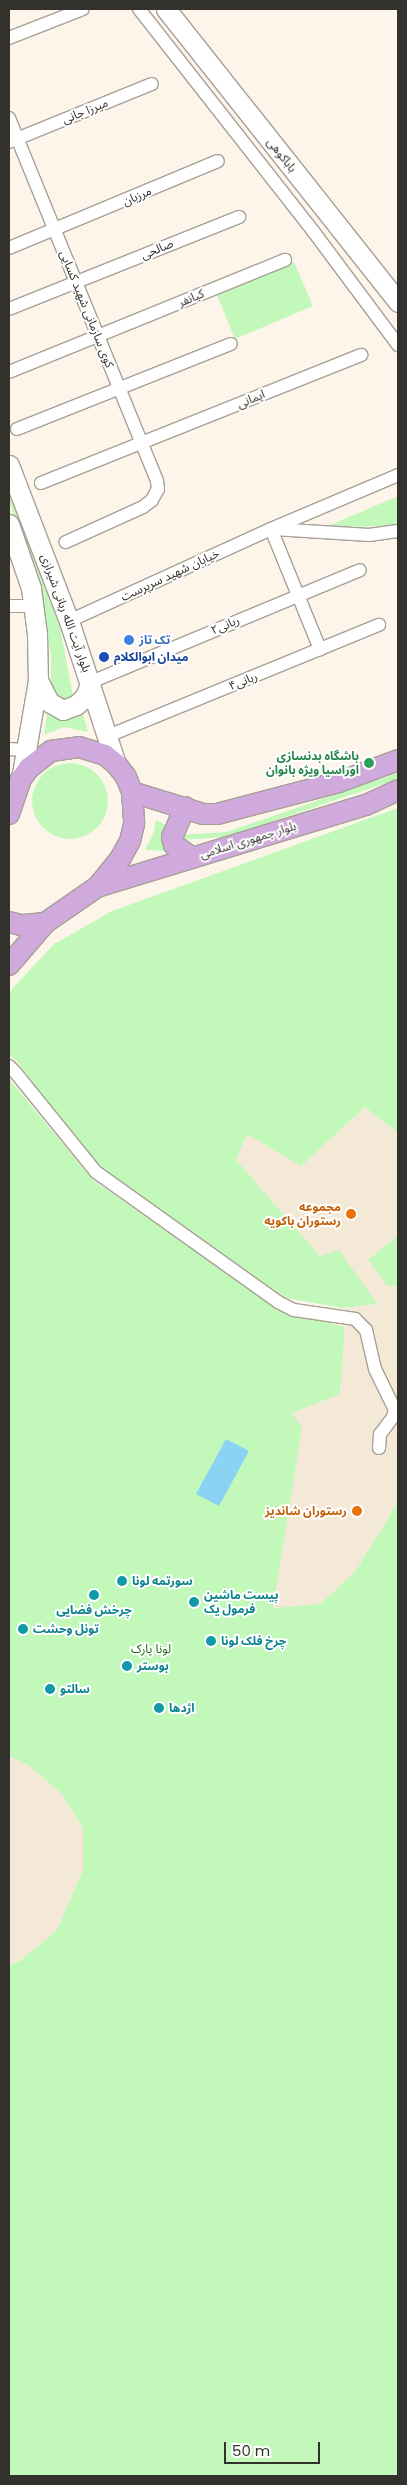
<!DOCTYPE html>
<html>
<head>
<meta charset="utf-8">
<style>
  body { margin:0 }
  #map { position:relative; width:407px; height:2485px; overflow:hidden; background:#fdf5ea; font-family:Poppins,"Noto Sans Arabic",sans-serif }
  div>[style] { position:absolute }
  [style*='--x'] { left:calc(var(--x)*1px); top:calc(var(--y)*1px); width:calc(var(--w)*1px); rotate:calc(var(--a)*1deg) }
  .built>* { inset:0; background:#f4e8d7 }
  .green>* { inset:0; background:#c2f8ba }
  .round { border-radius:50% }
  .water>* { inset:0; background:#8bd3f5 }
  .roads { filter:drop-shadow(1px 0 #a7a096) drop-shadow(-1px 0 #a7a096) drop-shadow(0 1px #a7a096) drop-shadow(0 -1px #a7a096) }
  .street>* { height:12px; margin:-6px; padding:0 6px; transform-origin:6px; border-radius:6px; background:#fff }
  .secondary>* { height:19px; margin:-9.5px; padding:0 9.5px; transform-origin:9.5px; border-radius:9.5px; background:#fff }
  .primary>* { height:20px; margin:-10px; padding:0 10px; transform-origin:10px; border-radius:10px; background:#d0aadd }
  .dots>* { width:14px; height:14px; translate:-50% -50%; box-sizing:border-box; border:2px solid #fff; border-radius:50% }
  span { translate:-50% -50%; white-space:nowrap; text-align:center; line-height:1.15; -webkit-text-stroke:4px #fff; paint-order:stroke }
  .street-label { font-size:12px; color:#33312c }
  .shop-label { font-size:12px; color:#366cbe; font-weight:700 }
  .left { translate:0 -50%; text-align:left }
  .transit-label { font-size:12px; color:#164399; font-weight:700 }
  .leisure-label { font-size:12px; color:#27864d; font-weight:700 }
  .right { translate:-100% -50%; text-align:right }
  .food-label { font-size:12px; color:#c56008; font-weight:700 }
  .culture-label { font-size:12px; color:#0d838f; font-weight:700 }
  .park-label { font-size:12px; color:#1d6710 }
  .frame { position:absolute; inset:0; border:10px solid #33312c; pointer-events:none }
  .scale { position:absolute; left:224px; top:2442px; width:96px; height:22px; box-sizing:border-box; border:2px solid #33312c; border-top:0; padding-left:6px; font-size:15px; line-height:18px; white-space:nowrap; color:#33312c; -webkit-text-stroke:4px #fff; paint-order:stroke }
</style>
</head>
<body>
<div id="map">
  <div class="built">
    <div style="clip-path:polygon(365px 1107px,398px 1133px,398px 1235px,368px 1260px,386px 1285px,398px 1287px,398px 1502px,355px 1572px,320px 1604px,273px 1608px,302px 1428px,292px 1413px,340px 1394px,345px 1327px,342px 1308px,376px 1304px,320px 1256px,236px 1160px,247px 1134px,301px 1166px)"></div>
    <div style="clip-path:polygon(9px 1756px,27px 1764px,62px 1794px,83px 1828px,83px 1870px,57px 1930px,20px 1961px,9px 1965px)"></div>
  </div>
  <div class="green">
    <div style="clip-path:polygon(294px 262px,313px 306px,235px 339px,217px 295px)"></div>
    <div style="clip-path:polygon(9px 486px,44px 576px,61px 632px,74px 701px,67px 705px,51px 691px,51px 656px,39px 580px,9px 502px)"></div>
    <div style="clip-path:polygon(398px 496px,398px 526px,326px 527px)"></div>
    <div style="clip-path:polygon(82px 710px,88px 732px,64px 727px,44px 735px,47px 713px,56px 718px,68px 720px)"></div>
    <div class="round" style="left:32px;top:763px;width:76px;height:76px"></div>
    <div style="clip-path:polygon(398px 773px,398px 778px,395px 780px,226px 837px,180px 840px,179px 835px,226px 832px)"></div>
    <div style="clip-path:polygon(398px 808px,398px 1133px,365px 1107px,301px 1166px,247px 1134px,236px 1160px,320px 1256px,339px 1250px,377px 1304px,342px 1308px,286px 1298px,115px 1180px,86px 1154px,17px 1061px,9px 1055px,9px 996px,12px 989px,54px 944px,112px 911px)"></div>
    <div style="clip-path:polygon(156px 820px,170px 827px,167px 851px,145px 850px,154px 832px)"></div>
    <div style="clip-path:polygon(9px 1079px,93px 1180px,278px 1309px,345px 1327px,340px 1394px,292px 1413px,302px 1428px,273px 1608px,320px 1604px,355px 1572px,398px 1502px,398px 2476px,9px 2476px,9px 1965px,20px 1961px,57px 1930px,83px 1870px,83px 1828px,62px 1794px,27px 1764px,9px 1756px)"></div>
    <div style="clip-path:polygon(398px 1235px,398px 1287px,386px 1285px,368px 1260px)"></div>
  </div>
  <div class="water">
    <div style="clip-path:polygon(226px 1439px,249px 1451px,219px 1506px,196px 1494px)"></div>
  </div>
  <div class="roads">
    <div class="street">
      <div style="--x:139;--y:9;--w:282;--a:51.9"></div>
      <div style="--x:313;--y:231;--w:142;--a:53.3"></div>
      <div style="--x:9;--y:38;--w:79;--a:-21.4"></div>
      <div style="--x:9;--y:118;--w:392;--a:67.8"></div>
      <div style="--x:157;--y:481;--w:8;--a:83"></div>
      <div style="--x:158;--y:489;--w:13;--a:119"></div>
      <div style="--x:152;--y:500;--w:11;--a:142"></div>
      <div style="--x:143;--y:507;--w:85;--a:155.6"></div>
      <div style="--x:9;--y:142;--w:154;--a:-22.1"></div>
      <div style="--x:9;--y:248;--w:226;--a:-22.6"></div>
      <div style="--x:9;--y:309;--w:248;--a:-21.8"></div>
      <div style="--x:9;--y:372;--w:298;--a:-22.1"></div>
      <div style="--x:17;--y:429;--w:230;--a:-21.7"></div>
      <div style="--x:41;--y:483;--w:345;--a:-21.8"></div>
      <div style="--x:271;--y:529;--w:130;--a:67.8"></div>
      <div style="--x:274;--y:529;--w:95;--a:3.6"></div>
      <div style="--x:369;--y:535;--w:29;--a:-8"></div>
      <div style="--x:9;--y:606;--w:26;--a:0"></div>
      <div style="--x:69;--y:621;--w:222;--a:-24.5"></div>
      <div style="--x:271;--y:529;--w:138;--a:-23"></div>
      <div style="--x:91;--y:682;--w:291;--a:-22.6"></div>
      <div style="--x:108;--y:736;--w:293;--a:-22.3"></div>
      <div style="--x:9;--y:749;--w:17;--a:3"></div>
      <div style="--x:9;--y:1066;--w:8;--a:45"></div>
      <div style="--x:15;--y:1072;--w:129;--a:51"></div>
      <div style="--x:96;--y:1172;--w:224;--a:35.5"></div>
      <div style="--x:278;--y:1302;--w:18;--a:27"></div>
      <div style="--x:294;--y:1310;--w:62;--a:8.4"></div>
      <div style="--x:355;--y:1319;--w:16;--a:45"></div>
      <div style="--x:366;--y:1330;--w:40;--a:77"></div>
      <div style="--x:375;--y:1369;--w:46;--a:64"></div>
      <div style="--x:395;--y:1410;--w:7;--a:106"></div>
      <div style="--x:393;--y:1417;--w:21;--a:127"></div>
      <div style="--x:380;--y:1434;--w:14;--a:94"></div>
    </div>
    <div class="secondary">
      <div style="--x:166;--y:9;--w:374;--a:51.6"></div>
      <div style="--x:9;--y:465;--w:167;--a:69"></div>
      <div style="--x:69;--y:621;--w:151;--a:71.8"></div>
      <div style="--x:9;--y:524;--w:68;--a:71"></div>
      <div style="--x:31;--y:588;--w:46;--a:82.6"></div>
      <div style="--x:37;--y:634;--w:46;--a:88.8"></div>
      <div style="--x:38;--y:680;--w:100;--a:99.7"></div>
      <div style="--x:38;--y:680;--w:25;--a:63"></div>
      <div style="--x:49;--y:702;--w:16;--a:30"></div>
      <div style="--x:63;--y:710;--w:14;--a:-21"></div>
      <div style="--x:76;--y:705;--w:11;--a:-41"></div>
      <div style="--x:84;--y:698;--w:17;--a:-66"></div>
    </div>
    <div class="primary">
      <div style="--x:132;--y:792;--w:74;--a:17.2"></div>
      <div style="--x:203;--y:814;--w:14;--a:0"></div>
      <div style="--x:217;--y:814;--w:126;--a:-14.7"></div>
      <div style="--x:339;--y:782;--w:63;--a:-20.4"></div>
      <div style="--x:185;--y:807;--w:33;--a:113"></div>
      <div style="--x:172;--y:837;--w:8;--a:76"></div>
      <div style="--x:174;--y:845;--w:21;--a:35"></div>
      <div style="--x:9;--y:814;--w:37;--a:-71"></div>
      <div style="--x:21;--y:779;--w:14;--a:-54"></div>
      <div style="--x:29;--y:768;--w:28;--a:-38"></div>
      <div style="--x:51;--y:751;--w:28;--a:-8"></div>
      <div style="--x:79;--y:747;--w:27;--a:17"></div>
      <div style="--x:105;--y:755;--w:14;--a:39"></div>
      <div style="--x:116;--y:764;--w:16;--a:52"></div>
      <div style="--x:126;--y:777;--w:16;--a:68"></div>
      <div style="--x:132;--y:792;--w:32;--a:86"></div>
      <div style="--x:134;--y:824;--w:17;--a:103"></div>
      <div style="--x:130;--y:841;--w:21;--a:119"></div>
      <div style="--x:120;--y:859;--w:36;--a:129"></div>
      <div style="--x:97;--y:887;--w:63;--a:145.3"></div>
      <div style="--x:45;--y:923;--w:24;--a:175"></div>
      <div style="--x:21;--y:925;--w:12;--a:-166"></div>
      <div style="--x:97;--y:887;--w:281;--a:-17"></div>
      <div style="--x:366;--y:805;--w:35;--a:-25"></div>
      <div style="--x:9;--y:965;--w:55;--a:-49.4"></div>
    </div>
  </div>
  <div class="dots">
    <div style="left:129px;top:640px;background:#3f7fe0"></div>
    <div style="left:104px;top:657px;background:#1a4fb4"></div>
    <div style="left:369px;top:763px;background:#2e9e5b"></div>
    <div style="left:351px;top:1214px;background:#e8710a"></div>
    <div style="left:357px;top:1511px;background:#e8710a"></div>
    <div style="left:122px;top:1581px;background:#0f9aa8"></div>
    <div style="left:94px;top:1595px;background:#0f9aa8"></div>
    <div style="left:194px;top:1602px;background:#0f9aa8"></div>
    <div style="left:23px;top:1629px;background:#0f9aa8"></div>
    <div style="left:211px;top:1641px;background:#0f9aa8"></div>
    <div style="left:127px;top:1666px;background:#0f9aa8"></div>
    <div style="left:50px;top:1689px;background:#0f9aa8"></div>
    <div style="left:159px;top:1708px;background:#0f9aa8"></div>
  </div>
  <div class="street-label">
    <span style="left:85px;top:111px;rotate:-22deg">میرزا جانی</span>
    <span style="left:282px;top:155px;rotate:52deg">باباکوهی</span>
    <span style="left:137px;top:196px;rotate:-23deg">مرزبان</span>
    <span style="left:157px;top:249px;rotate:-23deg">صالحی</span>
    <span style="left:191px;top:298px;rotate:-23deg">کیانفر</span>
    <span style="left:87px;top:309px;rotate:68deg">کوی سازمانی شهید کسایی</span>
    <span style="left:251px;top:399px;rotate:-22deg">ایمانی</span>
    <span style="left:170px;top:575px;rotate:-25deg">خیابان شهید سرپرست</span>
    <span style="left:66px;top:613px;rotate:70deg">بلوار آیت الله ربانی شیرازی</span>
    <span style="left:225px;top:625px;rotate:-23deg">ربانی۲</span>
    <span style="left:243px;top:681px;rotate:-22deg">ربانی۴</span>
    <span style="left:248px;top:840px;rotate:-17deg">بلوار جمهوری اسلامی</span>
  </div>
  <div class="shop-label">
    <span class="left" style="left:139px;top:640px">تک تاز</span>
  </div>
  <div class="transit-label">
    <span class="left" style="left:114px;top:657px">میدان ابوالکلام</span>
  </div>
  <div class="leisure-label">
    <span class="right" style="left:359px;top:763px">باشگاه بدنسازی<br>اوراسیا ویژه بانوان</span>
  </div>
  <div class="food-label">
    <span class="right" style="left:341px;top:1214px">مجموعه<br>رستوران باکویه</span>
    <span class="right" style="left:347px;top:1511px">رستوران شاندیز</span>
  </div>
  <div class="culture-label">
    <span class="left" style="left:132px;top:1581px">سورتمه لونا</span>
    <span class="left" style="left:204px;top:1602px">پیست ماشین<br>فرمول یک</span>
    <span style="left:94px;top:1610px">چرخش فضایی</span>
    <span class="left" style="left:33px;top:1629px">تونل وحشت</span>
    <span class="left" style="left:221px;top:1641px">چرخ فلک لونا</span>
    <span class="left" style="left:137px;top:1666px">بوستر</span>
    <span class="left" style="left:60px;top:1689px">سالتو</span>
    <span class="left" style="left:169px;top:1708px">اژدها</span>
  </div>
  <div class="park-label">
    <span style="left:151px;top:1649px">لونا پارک</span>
  </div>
  <div class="frame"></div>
  <div class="scale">50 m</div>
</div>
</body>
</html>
